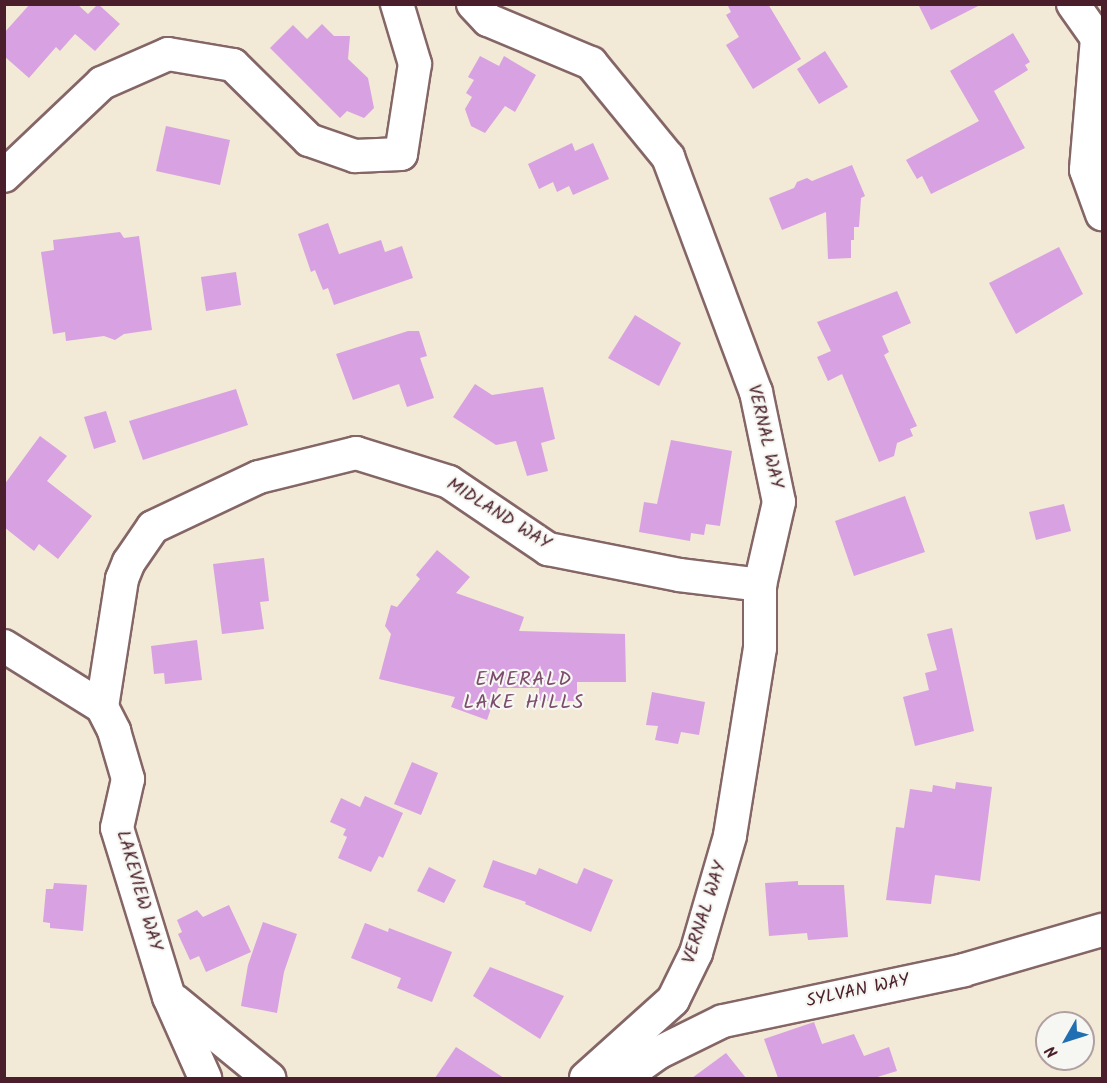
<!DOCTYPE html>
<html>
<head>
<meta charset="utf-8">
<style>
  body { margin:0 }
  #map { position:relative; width:1107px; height:1083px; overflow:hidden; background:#f2e9d6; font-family:Kalam,sans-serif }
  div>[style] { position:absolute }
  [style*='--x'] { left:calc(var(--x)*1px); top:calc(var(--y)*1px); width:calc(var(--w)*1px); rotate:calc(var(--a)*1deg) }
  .building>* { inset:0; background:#d8a1e1 }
  .roads { filter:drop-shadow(2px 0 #856667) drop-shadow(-2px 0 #856667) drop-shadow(0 2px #856667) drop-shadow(0 -2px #856667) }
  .minor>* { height:32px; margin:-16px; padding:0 16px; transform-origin:16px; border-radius:16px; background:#fff }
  span { translate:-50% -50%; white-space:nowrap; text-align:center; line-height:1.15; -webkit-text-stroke:4.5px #f6f6f2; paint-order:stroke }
  .street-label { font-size:18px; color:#4a1f2b }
  .neighbourhood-label { font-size:20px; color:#7c4c6b; letter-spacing:1.5px }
  .frame { position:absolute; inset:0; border:6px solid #4a1f2b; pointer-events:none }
  .north { position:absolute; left:1035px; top:1011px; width:60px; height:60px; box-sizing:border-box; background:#f6f6f2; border:2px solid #b1a0a2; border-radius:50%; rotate:231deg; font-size:16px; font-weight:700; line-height:24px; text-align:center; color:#4a1f2b }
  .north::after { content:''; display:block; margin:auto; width:21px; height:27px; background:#1f6fb2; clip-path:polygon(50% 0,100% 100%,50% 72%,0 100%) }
</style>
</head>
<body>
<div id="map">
  <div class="building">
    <div style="clip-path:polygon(30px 4px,77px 4px,88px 14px,98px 4px,120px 24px,95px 51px,75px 34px,60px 51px,56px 47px,29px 78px,4px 56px,4px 33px)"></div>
    <div style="clip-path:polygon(727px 4px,768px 4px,801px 59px,753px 89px,726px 45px,739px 37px,726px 15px,731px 12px)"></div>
    <div style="clip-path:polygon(918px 4px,982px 4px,931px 30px)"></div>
    <div style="clip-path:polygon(322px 24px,334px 36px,350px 36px,348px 59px,368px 78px,374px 108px,364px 118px,347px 111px,340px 118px,270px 48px,293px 25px,307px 39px)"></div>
    <div style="clip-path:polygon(1013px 33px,1030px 62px,1025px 65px,1028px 70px,994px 91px,1025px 148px,931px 194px,922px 176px,917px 179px,906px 160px,979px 121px,950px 71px)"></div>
    <div style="clip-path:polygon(825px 51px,848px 87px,819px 104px,797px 69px)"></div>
    <div style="clip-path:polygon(480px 56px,499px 66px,504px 56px,536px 75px,515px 112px,505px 106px,485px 133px,471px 126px,465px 109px,472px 97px,466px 93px,474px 80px,468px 77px)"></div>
    <div style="clip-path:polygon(166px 126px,230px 140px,220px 185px,156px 171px)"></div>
    <div style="clip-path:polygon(572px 143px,575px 151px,593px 143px,609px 179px,573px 195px,569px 186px,557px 192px,553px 182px,539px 189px,528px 164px)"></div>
    <div style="clip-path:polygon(852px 165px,865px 196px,861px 198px,859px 227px,854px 227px,854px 240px,851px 240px,851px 258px,828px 259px,826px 212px,782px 230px,769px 198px,794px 188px,797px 182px,807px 178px,812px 181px)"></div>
    <div style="clip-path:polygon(328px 223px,339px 254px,381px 240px,385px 252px,402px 246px,413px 278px,334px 305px,328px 288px,323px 290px,315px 270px,311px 272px,298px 234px)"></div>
    <div style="clip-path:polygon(120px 232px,124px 238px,139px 236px,152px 330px,124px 334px,115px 340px,104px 336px,66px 341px,65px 332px,53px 334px,41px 252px,54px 250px,53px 240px)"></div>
    <div style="clip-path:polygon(1059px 247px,1083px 294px,1016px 334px,989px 283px)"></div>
    <div style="clip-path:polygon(236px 272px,241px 305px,206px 311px,201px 277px)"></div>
    <div style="clip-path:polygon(897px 291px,911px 323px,882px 336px,889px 352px,884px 355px,917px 426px,910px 429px,913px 436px,897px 443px,894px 456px,879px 462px,842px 374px,828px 381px,817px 357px,831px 351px,817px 322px)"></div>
    <div style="clip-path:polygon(635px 315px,681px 343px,659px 386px,608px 358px)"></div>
    <div style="clip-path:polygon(408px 331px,419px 331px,427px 356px,420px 358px,434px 398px,407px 407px,399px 384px,353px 400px,336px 354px)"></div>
    <div style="clip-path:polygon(475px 384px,492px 395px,543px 387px,555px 439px,541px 443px,548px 471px,527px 476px,516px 441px,496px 445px,453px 417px)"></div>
    <div style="clip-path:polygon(236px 389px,248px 425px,143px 460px,129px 421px)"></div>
    <div style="clip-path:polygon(106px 411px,116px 442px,94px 449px,84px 417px)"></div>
    <div style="clip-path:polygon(40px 436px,67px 456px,47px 481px,92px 516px,58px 559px,39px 544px,34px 551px,4px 527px,4px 485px)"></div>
    <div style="clip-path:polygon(671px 440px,732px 451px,720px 526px,706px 524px,704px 535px,691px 533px,690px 541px,639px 532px,644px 502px,657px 504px)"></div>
    <div style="clip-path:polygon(905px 496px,925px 552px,854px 576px,835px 521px)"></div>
    <div style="clip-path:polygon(1064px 504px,1071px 531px,1036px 540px,1029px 512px)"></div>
    <div style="clip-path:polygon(437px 550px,470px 577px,456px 593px,524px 617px,519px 631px,625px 634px,626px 682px,577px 682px,577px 701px,539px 701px,539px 688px,498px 688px,487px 720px,451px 707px,455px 697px,379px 679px,391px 634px,385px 626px,391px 605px,397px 607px,420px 579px,416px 575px)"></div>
    <div style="clip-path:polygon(264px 558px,269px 601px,260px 602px,264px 629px,222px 634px,213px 564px)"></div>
    <div style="clip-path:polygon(952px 628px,974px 731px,915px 746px,903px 697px,929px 690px,925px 673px,937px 670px,927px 634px)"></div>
    <div style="clip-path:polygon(197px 640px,202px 680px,165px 684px,164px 673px,154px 674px,151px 646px)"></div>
    <div style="clip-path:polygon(652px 692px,705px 702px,699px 735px,681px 732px,678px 744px,655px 740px,658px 726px,646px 725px)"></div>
    <div style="clip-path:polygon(412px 762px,438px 773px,421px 815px,394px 804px)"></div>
    <div style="clip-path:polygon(956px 782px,992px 787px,980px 881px,935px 875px,931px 904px,886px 900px,896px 827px,904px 828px,910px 789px,932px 792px,933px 785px,955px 789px)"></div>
    <div style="clip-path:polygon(365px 796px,403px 813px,383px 858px,379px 856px,371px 872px,338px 858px,347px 837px,343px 835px,346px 829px,330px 822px,341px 798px,360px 807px)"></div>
    <div style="clip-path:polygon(493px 860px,536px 875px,539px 868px,577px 884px,584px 868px,613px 880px,591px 932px,525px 904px,526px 902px,483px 887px)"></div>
    <div style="clip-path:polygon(429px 867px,456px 880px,444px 903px,417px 891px)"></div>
    <div style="clip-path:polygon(798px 881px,798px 885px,844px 885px,848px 937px,808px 940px,807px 933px,769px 936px,765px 883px)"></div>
    <div style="clip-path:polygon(54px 883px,87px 885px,83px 931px,50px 928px,50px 923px,43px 922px,46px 889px,53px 889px)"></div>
    <div style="clip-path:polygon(229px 905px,251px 952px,206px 972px,199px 956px,190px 960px,178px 934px,182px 932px,177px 920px,197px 910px,203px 917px)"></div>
    <div style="clip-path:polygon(263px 922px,297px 934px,284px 972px,277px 1013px,241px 1006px,248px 965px)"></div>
    <div style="clip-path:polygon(365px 923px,388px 932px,389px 928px,452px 952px,432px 1002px,397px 988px,401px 978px,351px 958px)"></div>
    <div style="clip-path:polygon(490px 967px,564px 996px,540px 1039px,473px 996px)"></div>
    <div style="clip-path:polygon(814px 1022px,822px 1044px,854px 1034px,864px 1056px,889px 1047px,897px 1071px,874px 1078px,778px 1078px,764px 1039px)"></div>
    <div style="clip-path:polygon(456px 1047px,504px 1078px,435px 1078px)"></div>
    <div style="clip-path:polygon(726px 1053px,746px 1078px,692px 1078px)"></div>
  </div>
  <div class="roads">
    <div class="minor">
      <div style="--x:473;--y:4;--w:22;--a:47"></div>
      <div style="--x:488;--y:20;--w:112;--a:22.7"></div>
      <div style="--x:591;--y:63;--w:122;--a:50.7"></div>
      <div style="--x:668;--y:157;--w:251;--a:69.5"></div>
      <div style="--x:756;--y:392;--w:112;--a:78.2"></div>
      <div style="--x:779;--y:502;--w:85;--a:102.9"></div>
      <div style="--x:760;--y:585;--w:63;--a:90"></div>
      <div style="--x:760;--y:648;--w:190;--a:99.1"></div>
      <div style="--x:730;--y:836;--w:122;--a:106.2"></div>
      <div style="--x:696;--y:953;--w:52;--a:116.1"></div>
      <div style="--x:673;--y:1000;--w:117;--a:138.1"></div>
      <div style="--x:1073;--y:4;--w:42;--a:54.8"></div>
      <div style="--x:1097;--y:38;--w:132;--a:94.8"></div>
      <div style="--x:1086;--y:170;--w:47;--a:70"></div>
      <div style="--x:4;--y:176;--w:135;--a:-43.5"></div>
      <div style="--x:102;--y:83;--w:72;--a:-23.7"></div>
      <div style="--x:168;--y:54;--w:66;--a:9.6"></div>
      <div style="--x:233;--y:65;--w:107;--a:44.6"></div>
      <div style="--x:309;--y:140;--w:49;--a:19.2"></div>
      <div style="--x:355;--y:156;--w:46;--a:-2.5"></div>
      <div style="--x:401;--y:154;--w:91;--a:-81.2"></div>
      <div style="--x:415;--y:64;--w:63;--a:-106.7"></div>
      <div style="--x:4;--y:646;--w:115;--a:31.9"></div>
      <div style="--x:102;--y:707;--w:27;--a:63"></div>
      <div style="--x:114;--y:731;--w:50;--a:73.7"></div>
      <div style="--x:128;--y:779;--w:50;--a:102.7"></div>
      <div style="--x:117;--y:828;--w:177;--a:72.9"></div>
      <div style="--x:169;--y:997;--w:89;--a:66"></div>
      <div style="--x:102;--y:707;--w:130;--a:-81.1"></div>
      <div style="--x:122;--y:579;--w:18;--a:-68"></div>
      <div style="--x:129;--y:562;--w:42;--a:-55.6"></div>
      <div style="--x:153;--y:527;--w:117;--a:-25.3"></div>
      <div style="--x:259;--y:477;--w:100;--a:-13.9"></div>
      <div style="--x:356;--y:453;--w:97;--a:17.3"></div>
      <div style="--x:449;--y:482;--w:120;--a:34.1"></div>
      <div style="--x:548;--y:549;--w:134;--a:11.2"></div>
      <div style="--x:679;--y:575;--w:82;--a:7"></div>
      <div style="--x:175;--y:1001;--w:122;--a:39.3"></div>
      <div style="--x:623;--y:1078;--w:43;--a:-35.5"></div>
      <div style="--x:658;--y:1053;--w:72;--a:-26.2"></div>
      <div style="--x:723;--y:1021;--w:246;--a:-11.9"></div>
      <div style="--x:964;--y:970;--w:144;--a:-16.2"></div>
    </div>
  </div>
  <div class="street-label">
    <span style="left:764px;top:437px;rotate:77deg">VERNAL WAY</span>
    <span style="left:498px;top:515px;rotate:32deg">MIDLAND WAY</span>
    <span style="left:138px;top:891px;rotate:74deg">LAKEVIEW WAY</span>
    <span style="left:706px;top:913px;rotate:-72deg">VERNAL WAY</span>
    <span style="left:858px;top:992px;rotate:-12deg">SYLVAN WAY</span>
  </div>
  <div class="neighbourhood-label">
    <span style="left:524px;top:692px">EMERALD<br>LAKE HILLS</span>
  </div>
  <div class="frame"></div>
  <div class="north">N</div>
</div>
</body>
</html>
